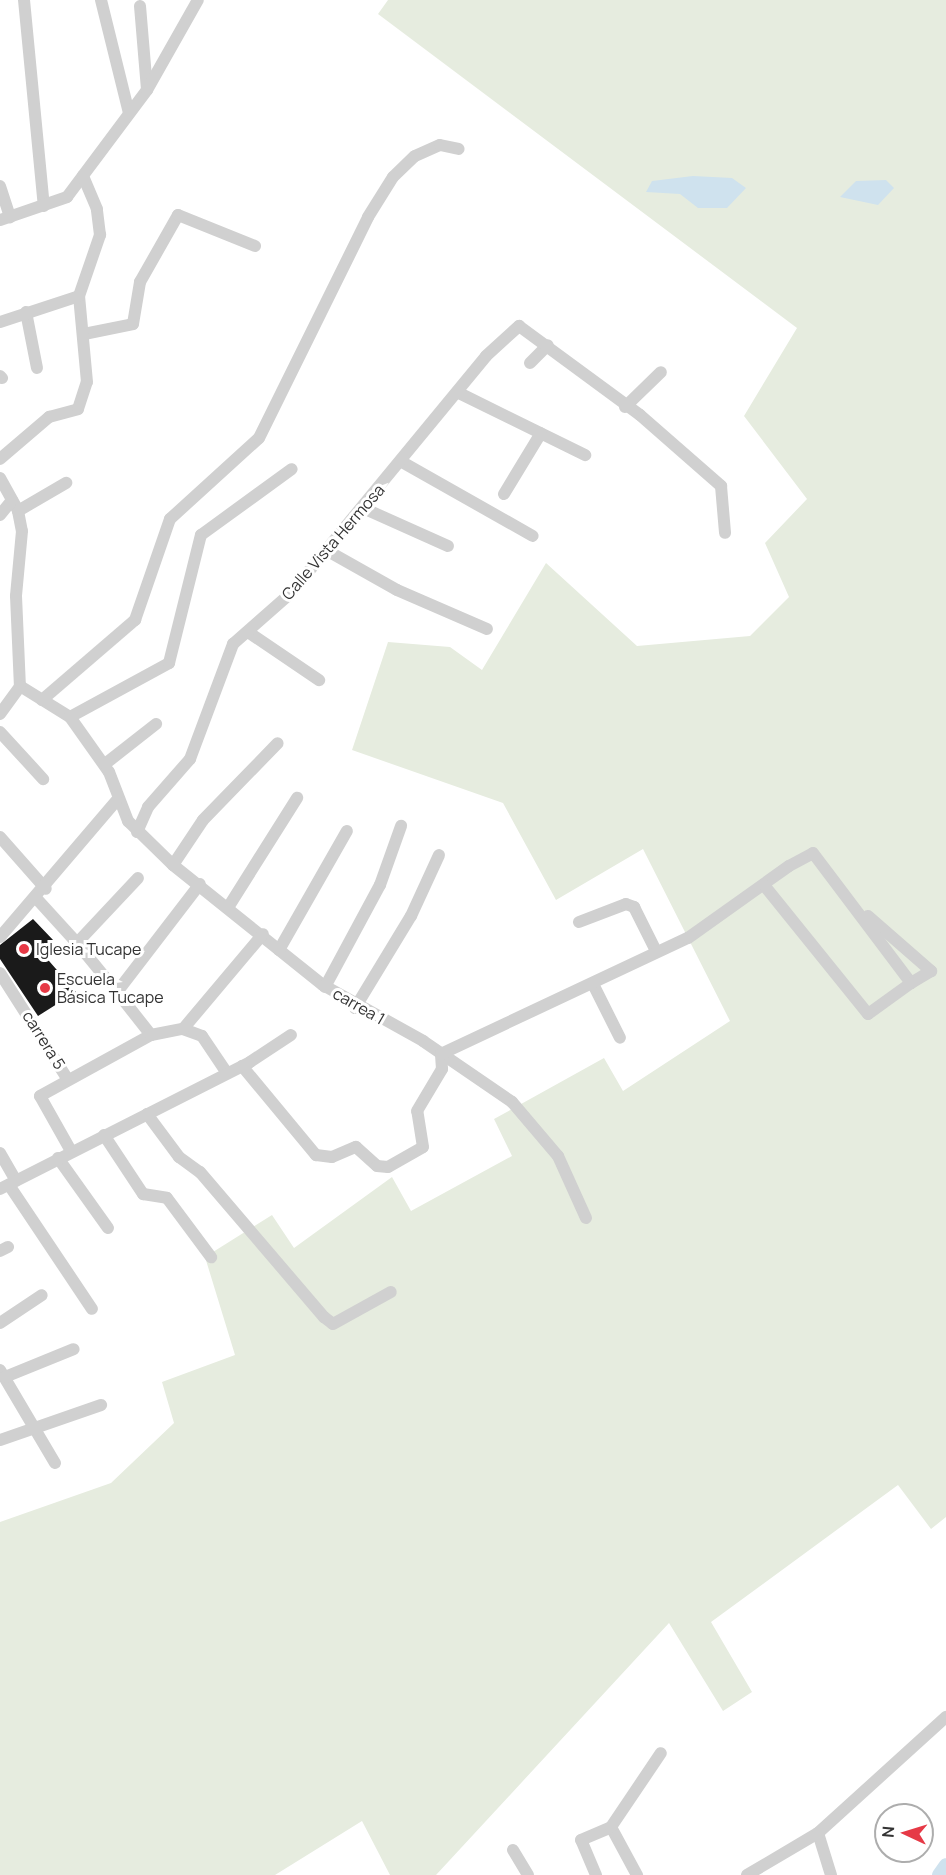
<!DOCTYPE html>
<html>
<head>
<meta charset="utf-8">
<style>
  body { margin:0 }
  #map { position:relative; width:946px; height:1875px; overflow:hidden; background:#fff; font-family:Manrope,sans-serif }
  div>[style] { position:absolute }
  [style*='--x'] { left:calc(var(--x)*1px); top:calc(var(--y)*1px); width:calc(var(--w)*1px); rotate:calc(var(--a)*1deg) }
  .green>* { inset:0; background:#e6ecdf }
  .water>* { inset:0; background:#cfe2ee }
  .river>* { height:14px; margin:-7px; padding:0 7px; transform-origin:7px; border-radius:7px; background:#cfe2ee }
  .building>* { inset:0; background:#1a1a1a }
  .minor>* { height:12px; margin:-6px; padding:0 6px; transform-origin:6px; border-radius:6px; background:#d0d0d0 }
  .dots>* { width:16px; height:16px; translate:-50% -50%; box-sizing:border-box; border:3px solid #fff; border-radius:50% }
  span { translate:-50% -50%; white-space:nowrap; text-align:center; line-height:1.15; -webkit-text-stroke:6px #fff; paint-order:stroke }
  .street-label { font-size:16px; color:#333 }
  .poi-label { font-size:16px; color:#333 }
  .left { translate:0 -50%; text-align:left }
  .north { position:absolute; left:874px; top:1803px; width:60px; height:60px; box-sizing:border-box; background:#fff; border:2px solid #adadad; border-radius:50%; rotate:274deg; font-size:16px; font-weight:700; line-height:24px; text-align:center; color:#333 }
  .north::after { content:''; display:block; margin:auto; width:21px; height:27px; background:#e63946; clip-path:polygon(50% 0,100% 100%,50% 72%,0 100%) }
</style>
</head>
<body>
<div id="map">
  <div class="green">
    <div style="clip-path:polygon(388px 0,946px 0,946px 1517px,931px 1529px,898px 1485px,711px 1622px,752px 1692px,723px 1711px,669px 1623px,436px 1875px,390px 1875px,362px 1821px,275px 1875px,0 1875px,0 1522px,111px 1483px,174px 1423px,162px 1382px,235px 1355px,205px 1257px,272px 1215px,294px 1248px,392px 1177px,411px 1211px,512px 1156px,494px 1119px,604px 1058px,623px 1091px,730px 1021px,643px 849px,556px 900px,503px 803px,352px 750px,388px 642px,450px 647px,482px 670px,546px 563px,637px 646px,750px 636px,789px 597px,765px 543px,807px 499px,744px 416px,797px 328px,378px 14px)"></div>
  </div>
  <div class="water">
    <div style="clip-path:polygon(693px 176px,732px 178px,746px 188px,727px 208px,698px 208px,680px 194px,646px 192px,652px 181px)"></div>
    <div style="clip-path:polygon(886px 180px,894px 188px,878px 205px,840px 197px,856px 181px)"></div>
  </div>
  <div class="river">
    <div style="--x:939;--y:1875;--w:12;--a:-55"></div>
  </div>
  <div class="building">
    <div style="clip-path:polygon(33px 919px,54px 941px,43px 954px,76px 992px,38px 1016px,0 959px,0 945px)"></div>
  </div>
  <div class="minor">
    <div style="--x:24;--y:0;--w:207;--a:84.5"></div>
    <div style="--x:101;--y:0;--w:116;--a:76.1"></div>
    <div style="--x:140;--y:6;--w:84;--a:85.2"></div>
    <div style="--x:0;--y:186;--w:33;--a:72"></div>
    <div style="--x:0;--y:220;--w:71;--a:-18.9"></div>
    <div style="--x:67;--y:197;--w:134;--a:-53.2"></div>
    <div style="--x:147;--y:90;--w:103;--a:-60.5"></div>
    <div style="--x:26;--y:312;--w:57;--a:78.9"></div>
    <div style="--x:0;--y:322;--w:83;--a:-18.2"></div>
    <div style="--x:84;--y:334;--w:50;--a:-11.5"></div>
    <div style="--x:133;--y:324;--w:43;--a:-80.5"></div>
    <div style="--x:140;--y:282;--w:77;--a:-60.4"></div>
    <div style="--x:178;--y:215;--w:83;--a:21.9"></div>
    <div style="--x:530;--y:363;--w:25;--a:-45"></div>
    <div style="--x:0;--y:376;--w:3;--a:45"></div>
    <div style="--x:457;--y:392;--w:143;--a:26.2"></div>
    <div style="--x:625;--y:407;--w:50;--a:-44.2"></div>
    <div style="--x:0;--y:459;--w:65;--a:-40.6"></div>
    <div style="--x:49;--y:417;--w:30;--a:-15"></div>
    <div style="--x:78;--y:409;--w:28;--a:-72"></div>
    <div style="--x:87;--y:382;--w:86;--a:-95.3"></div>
    <div style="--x:79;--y:296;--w:65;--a:-71"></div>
    <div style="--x:100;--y:235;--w:26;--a:-97"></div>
    <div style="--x:97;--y:209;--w:36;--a:-113"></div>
    <div style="--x:402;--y:462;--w:150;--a:29.5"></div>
    <div style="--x:0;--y:478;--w:38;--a:61"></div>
    <div style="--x:18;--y:511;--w:20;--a:79"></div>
    <div style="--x:22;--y:531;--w:65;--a:95.3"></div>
    <div style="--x:16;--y:596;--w:90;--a:87.5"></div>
    <div style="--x:20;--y:686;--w:59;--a:31.8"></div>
    <div style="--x:70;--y:717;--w:67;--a:54.7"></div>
    <div style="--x:109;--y:772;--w:53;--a:68.8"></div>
    <div style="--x:128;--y:821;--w:63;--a:44.4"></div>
    <div style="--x:173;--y:865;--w:192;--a:38.7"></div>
    <div style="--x:323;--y:985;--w:115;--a:29.2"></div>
    <div style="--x:423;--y:1041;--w:108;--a:34.4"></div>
    <div style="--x:512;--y:1102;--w:71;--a:49.6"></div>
    <div style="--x:558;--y:1156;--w:68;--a:65.7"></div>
    <div style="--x:504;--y:494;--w:71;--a:-58.8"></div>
    <div style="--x:363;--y:508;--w:93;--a:24.1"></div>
    <div style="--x:18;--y:511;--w:56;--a:-30.3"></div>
    <div style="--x:0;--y:515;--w:19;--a:-51"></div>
    <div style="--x:326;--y:550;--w:81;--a:29.4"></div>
    <div style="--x:397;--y:590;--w:98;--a:23.4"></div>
    <div style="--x:248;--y:632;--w:86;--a:34.1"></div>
    <div style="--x:42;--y:700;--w:123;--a:-40.7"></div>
    <div style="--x:135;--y:620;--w:107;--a:-70.9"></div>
    <div style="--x:170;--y:519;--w:120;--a:-42.3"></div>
    <div style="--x:259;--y:438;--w:246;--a:-63.7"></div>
    <div style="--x:368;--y:217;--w:47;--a:-58"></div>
    <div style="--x:393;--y:177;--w:30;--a:-44"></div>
    <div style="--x:415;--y:156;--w:27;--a:-24"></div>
    <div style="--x:440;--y:145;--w:19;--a:12"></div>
    <div style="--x:0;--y:714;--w:34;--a:-54"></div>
    <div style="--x:70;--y:717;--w:113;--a:-28.6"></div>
    <div style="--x:169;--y:663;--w:132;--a:-76"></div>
    <div style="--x:201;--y:535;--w:112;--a:-36"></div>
    <div style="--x:0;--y:732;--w:64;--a:47.5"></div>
    <div style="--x:105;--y:764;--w:65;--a:-38.1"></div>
    <div style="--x:137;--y:832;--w:27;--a:-66"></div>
    <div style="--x:148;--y:807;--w:64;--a:-48.8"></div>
    <div style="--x:190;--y:759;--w:123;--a:-69.5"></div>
    <div style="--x:233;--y:644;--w:76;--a:-41.3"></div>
    <div style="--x:290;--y:594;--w:308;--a:-50.5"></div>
    <div style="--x:486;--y:356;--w:45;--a:-42.3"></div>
    <div style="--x:519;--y:326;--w:150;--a:36.3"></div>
    <div style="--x:640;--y:415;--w:108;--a:41.2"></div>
    <div style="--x:721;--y:486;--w:47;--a:85.1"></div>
    <div style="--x:0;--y:837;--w:69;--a:48.5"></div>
    <div style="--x:173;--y:865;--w:54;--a:-56.3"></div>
    <div style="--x:203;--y:820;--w:107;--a:-45.8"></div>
    <div style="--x:36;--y:898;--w:61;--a:47.7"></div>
    <div style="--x:77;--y:943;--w:89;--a:-46.8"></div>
    <div style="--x:229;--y:906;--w:128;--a:-57.8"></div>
    <div style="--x:868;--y:916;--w:84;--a:41.1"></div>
    <div style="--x:931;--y:971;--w:23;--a:149"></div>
    <div style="--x:579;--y:922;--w:50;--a:-21"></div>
    <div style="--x:626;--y:904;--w:9;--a:21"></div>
    <div style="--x:634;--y:907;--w:49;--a:63.4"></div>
    <div style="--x:0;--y:937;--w:179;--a:-49.5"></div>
    <div style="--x:77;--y:943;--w:63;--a:50.8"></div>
    <div style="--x:279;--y:950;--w:137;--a:-60.3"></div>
    <div style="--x:0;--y:973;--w:125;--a:57.5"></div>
    <div style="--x:593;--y:984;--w:60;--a:63.4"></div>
    <div style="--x:325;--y:987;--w:116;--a:-61.7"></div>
    <div style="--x:380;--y:885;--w:63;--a:-70.4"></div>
    <div style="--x:355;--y:1008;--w:108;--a:-58.7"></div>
    <div style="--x:411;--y:916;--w:67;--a:-65.3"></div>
    <div style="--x:183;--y:1029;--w:20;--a:20"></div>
    <div style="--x:202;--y:1036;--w:45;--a:56"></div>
    <div style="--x:151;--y:1035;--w:55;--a:-128.3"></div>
    <div style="--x:117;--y:992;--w:136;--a:-52.5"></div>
    <div style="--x:242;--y:1066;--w:116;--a:50.3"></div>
    <div style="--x:316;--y:1155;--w:16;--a:7"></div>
    <div style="--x:332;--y:1157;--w:26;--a:-23"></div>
    <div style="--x:356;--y:1147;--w:28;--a:42"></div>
    <div style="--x:377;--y:1166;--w:11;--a:5"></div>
    <div style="--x:388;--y:1167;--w:40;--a:-29.7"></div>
    <div style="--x:423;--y:1147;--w:36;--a:-99"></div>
    <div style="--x:417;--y:1111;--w:49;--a:-59.2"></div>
    <div style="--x:442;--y:1069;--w:15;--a:-94"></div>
    <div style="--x:441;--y:1054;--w:273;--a:-25.2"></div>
    <div style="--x:688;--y:938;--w:124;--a:-35.5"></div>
    <div style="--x:789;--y:866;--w:27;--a:-28"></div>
    <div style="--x:813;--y:853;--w:163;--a:53"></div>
    <div style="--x:911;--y:983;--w:53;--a:144.2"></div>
    <div style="--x:868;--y:1014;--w:166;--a:-128.9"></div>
    <div style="--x:147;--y:1114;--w:54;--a:53.3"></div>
    <div style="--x:179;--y:1157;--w:26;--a:36"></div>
    <div style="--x:200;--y:1172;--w:191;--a:49.5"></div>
    <div style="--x:324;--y:1317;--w:11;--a:38"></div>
    <div style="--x:333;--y:1324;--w:66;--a:-28.9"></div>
    <div style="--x:104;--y:1135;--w:71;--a:56.5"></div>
    <div style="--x:143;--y:1194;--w:24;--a:9"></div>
    <div style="--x:167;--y:1198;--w:74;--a:53.3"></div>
    <div style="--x:71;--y:1151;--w:63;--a:-119.4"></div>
    <div style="--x:40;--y:1096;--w:127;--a:-28.8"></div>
    <div style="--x:151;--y:1035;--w:33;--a:-11"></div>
    <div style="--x:183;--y:1029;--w:124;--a:-49.9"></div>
    <div style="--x:0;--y:1153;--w:32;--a:60"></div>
    <div style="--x:58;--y:1158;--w:86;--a:54.5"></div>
    <div style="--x:9;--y:1185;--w:149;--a:56.2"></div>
    <div style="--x:0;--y:1189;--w:280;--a:-26.9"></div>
    <div style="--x:250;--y:1062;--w:49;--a:-33.4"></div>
    <div style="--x:0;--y:1251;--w:9;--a:-27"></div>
    <div style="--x:0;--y:1323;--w:50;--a:-33.7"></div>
    <div style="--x:0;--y:1370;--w:108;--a:59.4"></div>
    <div style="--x:5;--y:1377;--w:74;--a:-22.1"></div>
    <div style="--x:0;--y:1440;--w:107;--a:-19.1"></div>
    <div style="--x:611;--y:1827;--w:55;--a:61.6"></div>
    <div style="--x:818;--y:1833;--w:44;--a:72.8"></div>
    <div style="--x:513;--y:1850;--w:29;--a:59"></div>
    <div style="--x:596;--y:1875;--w:38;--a:-113"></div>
    <div style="--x:581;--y:1840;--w:33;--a:-23"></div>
    <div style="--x:611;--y:1827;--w:89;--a:-56"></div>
    <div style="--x:747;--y:1875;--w:82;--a:-30.6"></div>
    <div style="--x:818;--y:1833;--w:173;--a:-42.2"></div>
  </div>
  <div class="dots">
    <div style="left:24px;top:949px;background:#e63946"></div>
    <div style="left:45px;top:988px;background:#e63946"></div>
  </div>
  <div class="street-label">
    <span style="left:333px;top:542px;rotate:-49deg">Calle Vista Hermosa</span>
    <span style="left:359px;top:1006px;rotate:30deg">carrea 1</span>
    <span style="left:44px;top:1040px;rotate:58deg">carrera 5</span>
  </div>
  <div class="poi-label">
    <span class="left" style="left:36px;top:949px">Iglesia Tucape</span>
    <span class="left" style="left:57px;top:988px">Escuela<br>Básica Tucape</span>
  </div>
  <div class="north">N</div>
</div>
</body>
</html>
